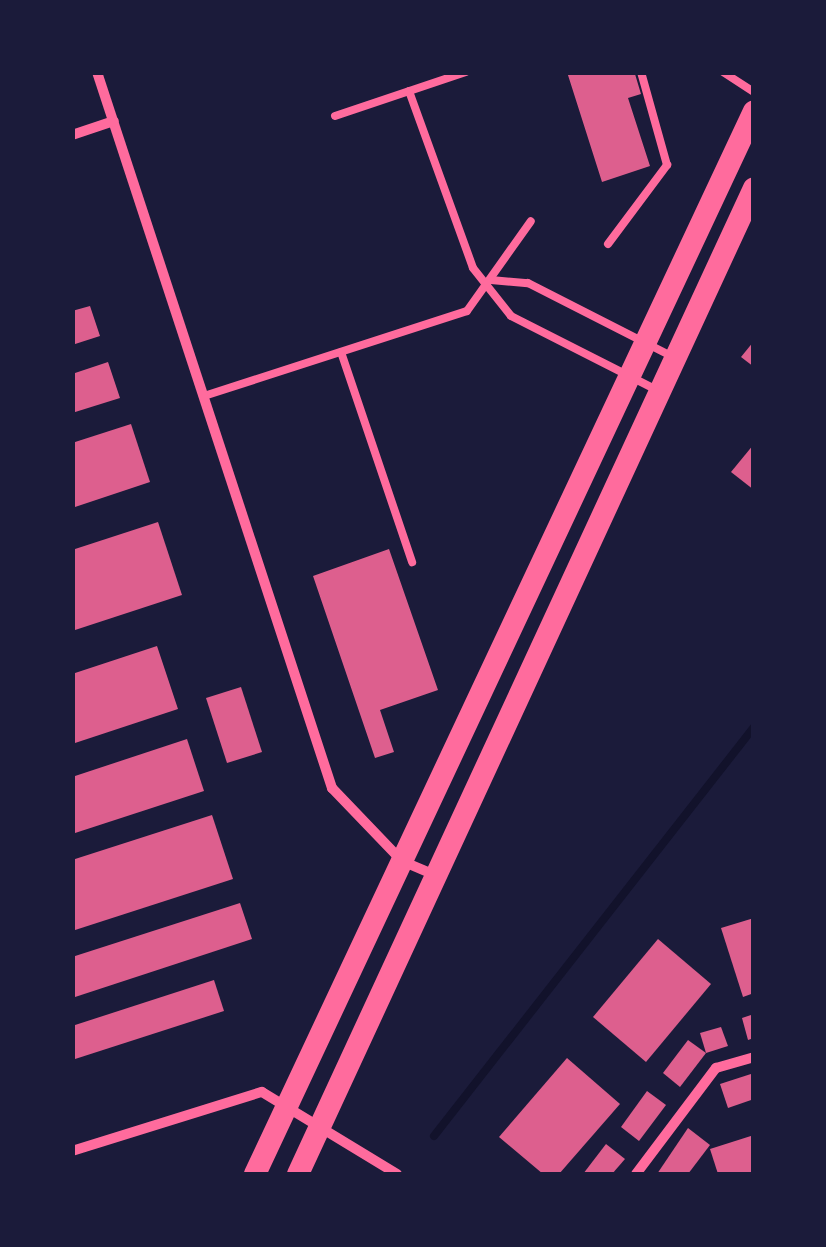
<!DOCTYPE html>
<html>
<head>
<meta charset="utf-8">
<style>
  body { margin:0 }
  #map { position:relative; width:826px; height:1247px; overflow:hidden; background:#1b1b3a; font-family:"Exo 2",sans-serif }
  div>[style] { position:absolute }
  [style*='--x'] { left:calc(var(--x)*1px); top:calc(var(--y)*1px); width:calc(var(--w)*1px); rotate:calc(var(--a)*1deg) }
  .stream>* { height:8px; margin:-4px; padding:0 4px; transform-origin:4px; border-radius:4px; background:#12122b }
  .building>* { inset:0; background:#dd5f8e }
  .service>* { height:8px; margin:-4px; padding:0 4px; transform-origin:4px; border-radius:4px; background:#ff6b9d }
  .minor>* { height:10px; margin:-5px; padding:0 5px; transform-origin:5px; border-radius:5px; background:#ff6b9d }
  .primary>* { height:22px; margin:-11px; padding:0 11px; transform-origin:11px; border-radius:11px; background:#ff6b9d }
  span { translate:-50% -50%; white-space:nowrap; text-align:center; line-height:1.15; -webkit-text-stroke:10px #1b1b3a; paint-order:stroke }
  .frame { position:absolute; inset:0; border:75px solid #1b1b3a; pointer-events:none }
</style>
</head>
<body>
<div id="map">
  <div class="stream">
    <div style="--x:434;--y:1136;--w:519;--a:-51.96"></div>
  </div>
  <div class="building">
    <div style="clip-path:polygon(567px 72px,635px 74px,641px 94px,628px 98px,650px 166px,602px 182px)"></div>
    <div style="clip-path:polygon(90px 306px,100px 336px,72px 345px,72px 311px)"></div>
    <div style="clip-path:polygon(754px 341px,754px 367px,741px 357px)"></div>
    <div style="clip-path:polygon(108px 362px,120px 398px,72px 413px,72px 374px)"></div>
    <div style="clip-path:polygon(131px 424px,150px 482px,72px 508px,72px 443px)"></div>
    <div style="clip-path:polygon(754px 444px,754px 490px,731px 472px)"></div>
    <div style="clip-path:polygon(158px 522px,182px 595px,72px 631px,72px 550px)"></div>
    <div style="clip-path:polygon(389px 549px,438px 690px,380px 710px,394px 752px,375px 758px,313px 576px)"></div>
    <div style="clip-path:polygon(157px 646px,178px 709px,72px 744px,72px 674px)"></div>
    <div style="clip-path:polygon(241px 687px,262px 752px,227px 763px,206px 698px)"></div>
    <div style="clip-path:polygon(187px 739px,204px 791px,72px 834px,72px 777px)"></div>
    <div style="clip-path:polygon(212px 815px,233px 879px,72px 931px,72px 860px)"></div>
    <div style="clip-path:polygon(240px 903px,252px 939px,72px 998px,72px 957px)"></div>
    <div style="clip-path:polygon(754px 918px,754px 993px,743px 997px,721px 928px)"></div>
    <div style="clip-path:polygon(658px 939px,711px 984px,646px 1062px,593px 1017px)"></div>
    <div style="clip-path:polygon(214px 980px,224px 1011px,72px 1060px,72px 1026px)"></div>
    <div style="clip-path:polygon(754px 1014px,754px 1038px,748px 1040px,742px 1018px)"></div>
    <div style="clip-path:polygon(721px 1027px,728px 1046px,706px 1053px,700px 1033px)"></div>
    <div style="clip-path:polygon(688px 1040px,706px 1053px,680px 1087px,663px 1073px)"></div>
    <div style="clip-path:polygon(567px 1058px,620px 1104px,559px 1174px,543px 1174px,499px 1137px)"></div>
    <div style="clip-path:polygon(754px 1073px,754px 1099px,728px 1108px,720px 1084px)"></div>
    <div style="clip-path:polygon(647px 1091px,666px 1105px,639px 1141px,621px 1127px)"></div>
    <div style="clip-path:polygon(688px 1128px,710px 1145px,688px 1174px,657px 1174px)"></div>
    <div style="clip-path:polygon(754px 1135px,754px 1174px,718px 1174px,710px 1149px)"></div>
    <div style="clip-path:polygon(606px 1144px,625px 1159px,612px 1174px,583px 1174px)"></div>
  </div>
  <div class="service">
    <div style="--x:723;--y:72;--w:37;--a:33"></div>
    <div style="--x:409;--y:91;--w:188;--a:70.1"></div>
    <div style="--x:473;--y:268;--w:61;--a:51.6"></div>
    <div style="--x:511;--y:316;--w:161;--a:26.9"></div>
    <div style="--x:335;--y:116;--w:138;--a:-18.6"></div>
    <div style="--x:608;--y:244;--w:99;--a:-53.2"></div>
    <div style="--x:667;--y:165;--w:97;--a:-105.6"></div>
    <div style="--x:491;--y:280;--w:37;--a:5"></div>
    <div style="--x:528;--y:283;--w:163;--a:27"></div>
    <div style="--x:341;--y:352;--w:222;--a:71.3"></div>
    <div style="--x:204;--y:396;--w:276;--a:-17.9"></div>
    <div style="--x:467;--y:311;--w:110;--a:-54.6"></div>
  </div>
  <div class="minor">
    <div style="--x:97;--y:72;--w:754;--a:71.83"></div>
    <div style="--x:332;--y:788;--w:101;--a:46.2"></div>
    <div style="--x:402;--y:861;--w:36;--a:23"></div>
    <div style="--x:72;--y:135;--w:44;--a:-18.4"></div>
    <div style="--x:72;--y:1151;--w:199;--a:-17.3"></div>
    <div style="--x:262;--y:1092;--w:158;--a:31.3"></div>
    <div style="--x:636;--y:1174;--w:133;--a:-53"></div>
    <div style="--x:716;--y:1068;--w:40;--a:-16"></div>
  </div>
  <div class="primary">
    <div style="--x:255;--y:1174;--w:1174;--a:-64.85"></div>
    <div style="--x:298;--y:1174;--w:1086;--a:-65.18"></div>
  </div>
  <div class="frame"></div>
</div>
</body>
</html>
